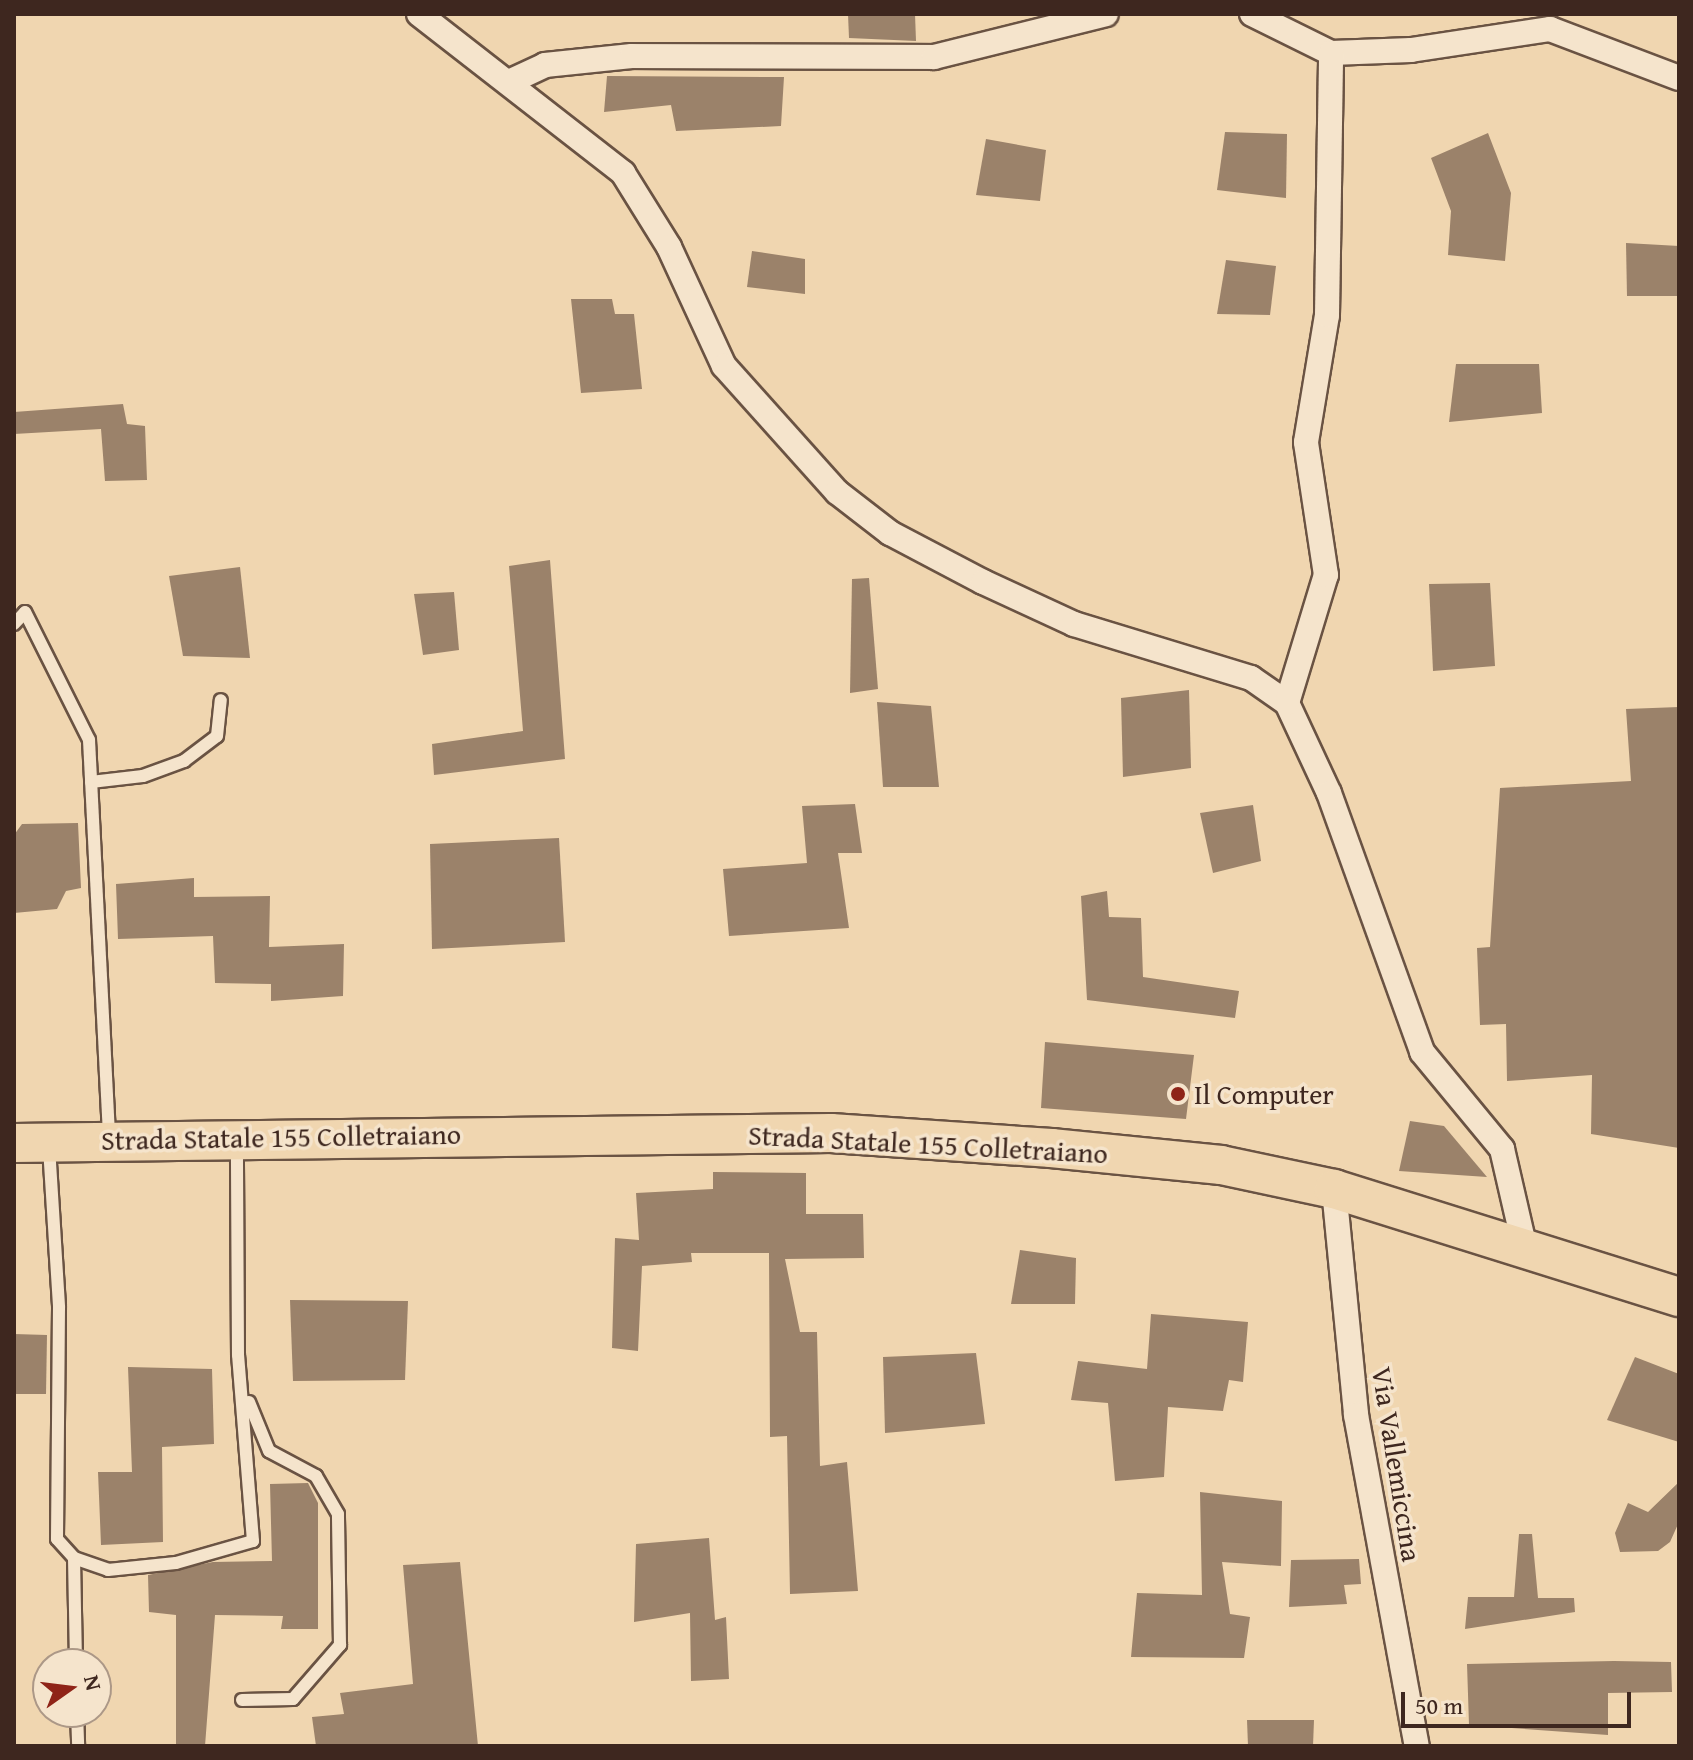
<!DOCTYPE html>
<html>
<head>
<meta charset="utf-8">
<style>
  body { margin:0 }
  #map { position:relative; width:1693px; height:1760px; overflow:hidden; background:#f0d6b0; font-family:"Gentium Book Plus",serif }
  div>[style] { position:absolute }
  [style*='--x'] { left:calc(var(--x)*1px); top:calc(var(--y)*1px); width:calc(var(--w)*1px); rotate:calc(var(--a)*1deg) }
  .building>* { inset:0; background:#9b826a }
  .roads { filter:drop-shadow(2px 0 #6a5343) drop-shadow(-2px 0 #6a5343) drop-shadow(0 2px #6a5343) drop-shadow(0 -2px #6a5343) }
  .service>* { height:12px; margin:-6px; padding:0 6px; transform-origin:6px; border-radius:6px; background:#f5e4cc }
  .minor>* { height:24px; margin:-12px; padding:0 12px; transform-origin:12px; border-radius:12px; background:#f5e4cc }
  .primary>* { height:38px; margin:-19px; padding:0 19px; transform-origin:19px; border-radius:19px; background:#f0d6b0 }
  .dots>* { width:22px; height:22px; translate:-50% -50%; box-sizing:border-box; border:4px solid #f5e4cc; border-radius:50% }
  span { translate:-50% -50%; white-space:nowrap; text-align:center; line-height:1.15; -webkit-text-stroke:7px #f5e4cc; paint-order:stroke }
  .poi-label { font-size:28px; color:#3e271f }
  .left { translate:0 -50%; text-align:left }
  .street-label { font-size:28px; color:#3e271f }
  .frame { position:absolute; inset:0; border:16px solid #3e271f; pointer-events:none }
  .north { position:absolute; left:32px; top:1648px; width:80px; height:80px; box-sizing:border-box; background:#f5e4cc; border:2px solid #ac9887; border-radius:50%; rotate:76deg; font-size:22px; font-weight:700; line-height:32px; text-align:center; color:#3e271f }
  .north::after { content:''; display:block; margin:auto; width:28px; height:36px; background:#8f2418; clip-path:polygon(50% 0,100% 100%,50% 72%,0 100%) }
  .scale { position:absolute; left:1401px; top:1692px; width:230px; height:36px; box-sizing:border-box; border:4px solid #3e271f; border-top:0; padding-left:10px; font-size:24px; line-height:28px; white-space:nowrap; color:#3e271f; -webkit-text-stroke:6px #f5e4cc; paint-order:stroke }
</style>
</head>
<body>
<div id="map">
  <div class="building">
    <div style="clip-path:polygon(848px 14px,915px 14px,916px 41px,849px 38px)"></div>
    <div style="clip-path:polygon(607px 76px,784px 77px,781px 126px,676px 131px,671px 105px,604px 112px)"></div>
    <div style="clip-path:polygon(1225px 132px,1287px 134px,1286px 198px,1217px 190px)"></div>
    <div style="clip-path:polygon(1488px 133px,1511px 193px,1505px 261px,1448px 255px,1451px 211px,1431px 158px)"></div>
    <div style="clip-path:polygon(986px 139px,1046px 150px,1040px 201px,976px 195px)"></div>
    <div style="clip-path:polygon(1626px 243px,1679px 246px,1679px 296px,1627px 296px)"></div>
    <div style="clip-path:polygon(752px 251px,805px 259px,805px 294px,747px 287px)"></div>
    <div style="clip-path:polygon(1226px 260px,1276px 266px,1270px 315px,1217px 314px)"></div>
    <div style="clip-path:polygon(571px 299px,612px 299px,615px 314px,634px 314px,642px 389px,581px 393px)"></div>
    <div style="clip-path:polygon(1456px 364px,1539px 364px,1542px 413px,1449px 422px)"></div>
    <div style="clip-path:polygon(123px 404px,127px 424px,145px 426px,147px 480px,105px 481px,101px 429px,14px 434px,14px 412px)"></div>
    <div style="clip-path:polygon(550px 560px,565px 759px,434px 775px,432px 744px,523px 731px,509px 566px)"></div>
    <div style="clip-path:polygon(240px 567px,250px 658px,183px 656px,169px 576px)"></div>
    <div style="clip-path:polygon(869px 578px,878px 689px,850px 693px,852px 579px)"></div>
    <div style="clip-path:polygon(1490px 583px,1495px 666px,1433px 671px,1429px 584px)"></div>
    <div style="clip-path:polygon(454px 592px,459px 650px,423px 655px,414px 594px)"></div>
    <div style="clip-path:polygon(1189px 690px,1191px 768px,1123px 777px,1121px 698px)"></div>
    <div style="clip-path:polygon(877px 702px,931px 706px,939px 787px,883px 787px)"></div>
    <div style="clip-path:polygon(1679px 707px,1679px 1148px,1591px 1134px,1592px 1075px,1507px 1081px,1506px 1024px,1480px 1025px,1477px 948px,1490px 947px,1500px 788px,1631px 781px,1626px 709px)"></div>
    <div style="clip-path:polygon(855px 804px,862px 853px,838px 853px,849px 928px,729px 936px,723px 869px,807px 863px,802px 806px)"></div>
    <div style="clip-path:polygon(1253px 805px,1261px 861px,1213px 873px,1200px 813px)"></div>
    <div style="clip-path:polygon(78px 823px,81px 888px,66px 891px,57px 909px,14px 913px,14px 835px,22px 824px)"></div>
    <div style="clip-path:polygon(559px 838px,565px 942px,432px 949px,430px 844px)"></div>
    <div style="clip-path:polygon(194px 878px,194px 897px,270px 896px,269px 947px,344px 944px,343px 996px,271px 1001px,271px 984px,215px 983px,213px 936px,118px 939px,116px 884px)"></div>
    <div style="clip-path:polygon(1107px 891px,1109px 917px,1141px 918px,1143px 977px,1239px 991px,1235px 1018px,1087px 1000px,1081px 896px)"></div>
    <div style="clip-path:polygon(1045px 1042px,1194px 1055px,1186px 1119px,1041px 1108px)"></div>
    <div style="clip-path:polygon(1410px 1121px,1444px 1126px,1487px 1177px,1399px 1171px)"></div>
    <div style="clip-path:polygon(713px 1172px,806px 1173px,806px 1214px,863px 1214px,864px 1258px,785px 1259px,800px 1332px,817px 1332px,820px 1466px,847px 1462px,858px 1591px,790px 1594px,787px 1436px,770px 1437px,769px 1253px,691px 1253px,692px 1262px,642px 1266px,638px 1351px,612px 1348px,615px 1238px,639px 1240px,636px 1193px,713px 1189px)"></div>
    <div style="clip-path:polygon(1020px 1250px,1076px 1258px,1075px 1304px,1011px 1304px)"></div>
    <div style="clip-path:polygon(290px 1300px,408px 1301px,405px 1380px,293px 1381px)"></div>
    <div style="clip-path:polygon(1151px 1314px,1248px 1322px,1243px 1382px,1229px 1380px,1223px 1411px,1168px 1407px,1164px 1477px,1115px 1481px,1108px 1403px,1071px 1400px,1078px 1361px,1147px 1369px)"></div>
    <div style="clip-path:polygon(14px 1334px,47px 1335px,46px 1394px,14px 1394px)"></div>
    <div style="clip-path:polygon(976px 1353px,985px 1424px,885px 1433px,883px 1357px)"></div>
    <div style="clip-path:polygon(1635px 1357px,1679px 1374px,1679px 1442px,1607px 1420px)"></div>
    <div style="clip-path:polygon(128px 1367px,212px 1369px,214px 1444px,162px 1447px,163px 1542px,101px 1545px,98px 1472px,132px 1472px)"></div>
    <div style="clip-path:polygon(1679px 1482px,1679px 1522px,1670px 1542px,1658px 1551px,1620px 1552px,1615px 1533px,1628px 1503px,1648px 1512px)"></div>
    <div style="clip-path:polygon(308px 1483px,318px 1503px,318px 1629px,281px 1629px,283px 1616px,215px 1615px,205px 1746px,176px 1746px,176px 1615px,149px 1612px,148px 1575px,213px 1562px,272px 1561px,270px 1484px)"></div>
    <div style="clip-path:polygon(1200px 1492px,1282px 1501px,1281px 1566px,1222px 1562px,1230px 1614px,1250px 1617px,1244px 1658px,1131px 1657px,1137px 1593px,1202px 1595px)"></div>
    <div style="clip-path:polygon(1519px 1534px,1532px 1534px,1538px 1598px,1574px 1598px,1575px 1612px,1465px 1629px,1468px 1597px,1514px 1597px)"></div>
    <div style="clip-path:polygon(709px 1538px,715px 1620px,726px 1617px,729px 1679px,691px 1681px,690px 1613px,634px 1622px,636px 1544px)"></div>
    <div style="clip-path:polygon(1359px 1559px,1361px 1584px,1344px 1585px,1347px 1604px,1289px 1607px,1291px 1560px)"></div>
    <div style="clip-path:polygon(460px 1562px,478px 1746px,316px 1746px,312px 1717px,344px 1714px,340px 1693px,413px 1684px,403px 1565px)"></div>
    <div style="clip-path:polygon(1614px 1661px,1671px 1662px,1672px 1692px,1608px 1693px,1608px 1735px,1469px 1725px,1467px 1664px)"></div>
    <div style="clip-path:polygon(1247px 1720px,1314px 1720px,1313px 1746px,1248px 1746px)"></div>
  </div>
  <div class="roads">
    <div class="service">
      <div style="--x:14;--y:624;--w:16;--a:-47"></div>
      <div style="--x:25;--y:612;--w:143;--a:63.4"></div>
      <div style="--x:89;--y:740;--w:397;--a:87.1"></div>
      <div style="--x:91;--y:782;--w:52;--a:-6.6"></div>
      <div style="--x:143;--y:776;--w:44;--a:-20.1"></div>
      <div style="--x:184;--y:761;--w:41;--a:-37.1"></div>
      <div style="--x:217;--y:736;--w:36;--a:-84"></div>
      <div style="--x:49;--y:1147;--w:161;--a:86.4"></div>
      <div style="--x:59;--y:1308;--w:231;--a:90.5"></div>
      <div style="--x:57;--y:1539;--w:25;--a:48"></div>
      <div style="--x:74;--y:1558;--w:36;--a:19"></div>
      <div style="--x:108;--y:1570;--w:68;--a:-5.9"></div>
      <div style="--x:176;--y:1563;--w:80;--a:-15.9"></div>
      <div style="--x:253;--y:1541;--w:187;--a:-94.6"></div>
      <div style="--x:238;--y:1355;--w:211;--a:-90.3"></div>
      <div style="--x:74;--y:1558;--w:106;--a:88.9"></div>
      <div style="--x:242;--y:1700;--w:51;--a:-1.1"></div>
      <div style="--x:293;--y:1699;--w:72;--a:-49"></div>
      <div style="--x:340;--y:1645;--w:131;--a:-90.9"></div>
      <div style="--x:338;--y:1514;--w:44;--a:-120.1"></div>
      <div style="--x:316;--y:1476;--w:53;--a:-152"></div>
      <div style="--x:269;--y:1451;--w:53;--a:-112.2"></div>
      <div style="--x:77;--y:1712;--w:34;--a:88"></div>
    </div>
    <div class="minor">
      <div style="--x:419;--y:14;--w:259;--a:37.9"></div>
      <div style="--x:623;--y:173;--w:87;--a:58.1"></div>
      <div style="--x:669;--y:247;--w:131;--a:65.2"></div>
      <div style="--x:724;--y:366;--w:169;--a:48.1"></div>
      <div style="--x:837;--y:492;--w:67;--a:37.7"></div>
      <div style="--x:890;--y:533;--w:105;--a:27.8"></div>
      <div style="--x:983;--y:582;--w:100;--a:24.8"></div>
      <div style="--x:1074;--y:624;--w:185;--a:17"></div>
      <div style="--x:1251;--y:678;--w:44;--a:34.8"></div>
      <div style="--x:1287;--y:703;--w:99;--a:65"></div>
      <div style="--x:1329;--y:793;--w:275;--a:70.2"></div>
      <div style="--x:1422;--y:1052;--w:126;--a:50.5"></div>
      <div style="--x:1502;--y:1149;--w:98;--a:77"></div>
      <div style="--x:1252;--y:14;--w:88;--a:26.3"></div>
      <div style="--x:1331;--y:53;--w:80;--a:-2.1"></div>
      <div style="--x:1411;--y:50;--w:141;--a:-8.6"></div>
      <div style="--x:1550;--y:29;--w:138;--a:20.8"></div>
      <div style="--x:509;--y:82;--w:40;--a:-25"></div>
      <div style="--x:545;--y:65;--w:87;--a:-5.9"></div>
      <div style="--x:632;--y:56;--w:302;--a:0.2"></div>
      <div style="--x:934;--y:57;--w:177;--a:-14"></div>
      <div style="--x:1287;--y:703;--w:134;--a:-73.1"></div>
      <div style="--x:1326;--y:575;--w:134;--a:-98.6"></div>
      <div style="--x:1306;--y:442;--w:129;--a:-80.6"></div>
      <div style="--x:1327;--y:315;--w:262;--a:-89.1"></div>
      <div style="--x:1334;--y:1189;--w:227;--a:84.4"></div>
      <div style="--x:1356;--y:1415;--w:337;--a:79.6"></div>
    </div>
    <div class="primary">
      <div style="--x:14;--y:1143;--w:817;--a:-0.7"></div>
      <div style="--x:831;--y:1133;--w:221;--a:3.9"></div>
      <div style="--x:1051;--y:1148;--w:171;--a:5.7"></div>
      <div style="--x:1221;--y:1165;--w:116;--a:12"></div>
      <div style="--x:1334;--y:1189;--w:362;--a:17.4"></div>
    </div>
  </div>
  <div class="dots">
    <div style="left:1178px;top:1094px;background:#8f2418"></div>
  </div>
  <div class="poi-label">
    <span class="left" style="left:1194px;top:1094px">Il Computer</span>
  </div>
  <div class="street-label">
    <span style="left:281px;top:1137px;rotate:-1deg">Strada Statale 155 Colletraiano</span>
    <span style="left:928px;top:1144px;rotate:3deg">Strada Statale 155 Colletraiano</span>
    <span style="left:1397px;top:1464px;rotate:81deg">Via Vallemiccina</span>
  </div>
  <div class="frame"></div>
  <div class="north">N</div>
  <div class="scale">50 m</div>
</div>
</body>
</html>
